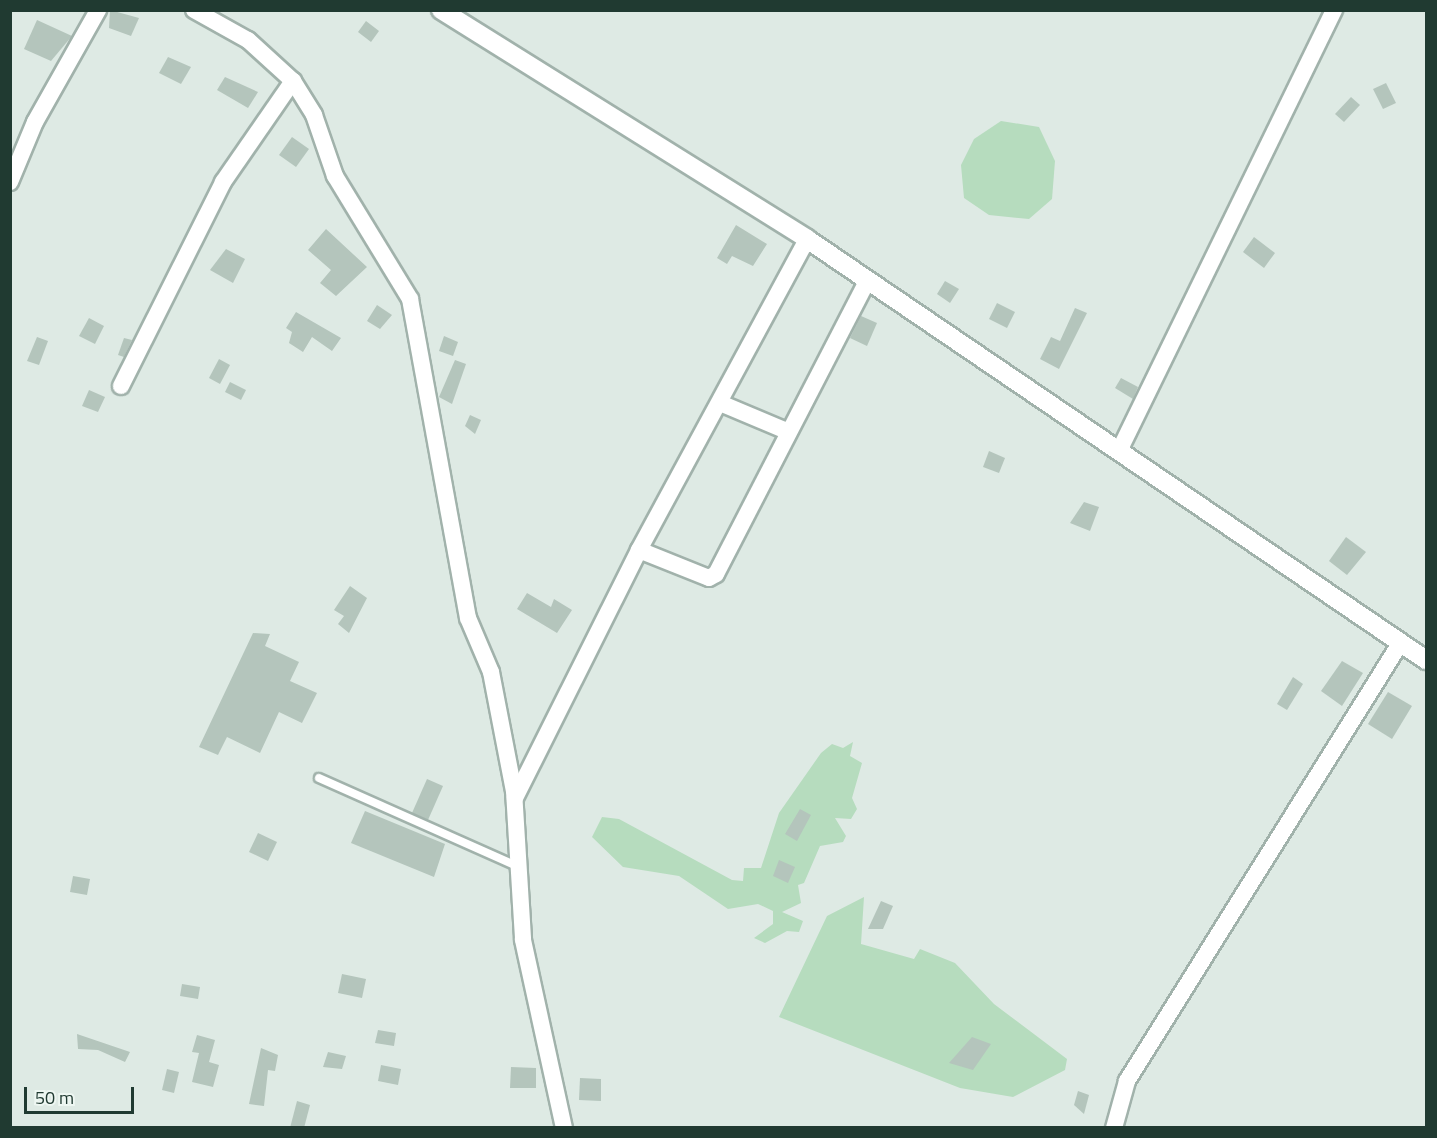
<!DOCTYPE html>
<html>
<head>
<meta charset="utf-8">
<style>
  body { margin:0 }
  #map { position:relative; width:1437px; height:1138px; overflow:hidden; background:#deeae4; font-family:"Titillium Web",sans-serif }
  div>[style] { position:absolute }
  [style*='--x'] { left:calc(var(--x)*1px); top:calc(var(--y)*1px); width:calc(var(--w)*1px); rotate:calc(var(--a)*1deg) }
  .green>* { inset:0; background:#b6dcbe }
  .building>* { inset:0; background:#b4c5bc }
  .roads { filter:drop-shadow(2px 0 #a1b2ab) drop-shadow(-2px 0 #a1b2ab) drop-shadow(0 2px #a1b2ab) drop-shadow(0 -2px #a1b2ab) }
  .lane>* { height:8px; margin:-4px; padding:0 4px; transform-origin:4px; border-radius:4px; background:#fff }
  .street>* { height:16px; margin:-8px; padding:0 8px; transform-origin:8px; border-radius:8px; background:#fff }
  .secondary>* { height:18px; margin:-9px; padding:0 9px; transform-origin:9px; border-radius:9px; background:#fff }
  span { translate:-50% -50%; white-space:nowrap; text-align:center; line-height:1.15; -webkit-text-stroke:5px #eef7f2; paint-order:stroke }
  .frame { position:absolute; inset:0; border:12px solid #203a31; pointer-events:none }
  .scale { position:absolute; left:24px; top:1087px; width:110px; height:27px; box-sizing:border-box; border:3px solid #203a31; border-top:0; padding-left:8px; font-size:18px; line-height:21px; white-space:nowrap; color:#203a31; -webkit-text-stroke:4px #eef7f2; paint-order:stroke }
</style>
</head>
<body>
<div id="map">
  <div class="green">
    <div style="clip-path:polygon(1001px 121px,1039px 127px,1055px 161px,1052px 199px,1029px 219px,989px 215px,964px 198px,961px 165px,974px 139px)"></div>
    <div style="clip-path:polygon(853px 742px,850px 756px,862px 763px,852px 798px,857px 809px,851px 819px,835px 818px,846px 836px,843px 842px,820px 846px,804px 883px,798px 885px,801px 903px,782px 912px,803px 921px,799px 932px,787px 931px,765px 943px,754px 938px,773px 924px,773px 911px,758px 904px,728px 909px,679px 876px,623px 867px,592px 837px,602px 817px,619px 819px,732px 880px,743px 881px,744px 868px,761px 868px,779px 813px,821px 753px,832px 744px,843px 748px)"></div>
    <div style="clip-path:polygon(864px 897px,861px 944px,914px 959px,920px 949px,955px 963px,994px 1004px,1067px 1059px,1065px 1070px,1013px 1097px,960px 1088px,779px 1017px,827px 916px)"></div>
  </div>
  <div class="building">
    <div style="clip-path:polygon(110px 10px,139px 18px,131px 36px,109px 28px)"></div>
    <div style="clip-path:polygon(37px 20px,72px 36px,51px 61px,24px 49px)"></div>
    <div style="clip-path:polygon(366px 21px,379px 31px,371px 42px,358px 32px)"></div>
    <div style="clip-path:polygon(168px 57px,191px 67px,181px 84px,159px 73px)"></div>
    <div style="clip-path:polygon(225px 77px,258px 92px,248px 108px,217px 90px)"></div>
    <div style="clip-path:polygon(1386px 83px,1396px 103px,1383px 109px,1373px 89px)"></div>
    <div style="clip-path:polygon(1351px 97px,1360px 105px,1344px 122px,1335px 114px)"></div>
    <div style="clip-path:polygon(292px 137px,309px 149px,296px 167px,279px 155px)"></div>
    <div style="clip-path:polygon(736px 225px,767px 244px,753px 266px,732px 256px,727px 264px,717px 258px)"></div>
    <div style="clip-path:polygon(326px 229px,367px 267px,336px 296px,320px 283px,331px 270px,308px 250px)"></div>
    <div style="clip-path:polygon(1254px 237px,1275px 253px,1264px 268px,1243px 252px)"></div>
    <div style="clip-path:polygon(226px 249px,245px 259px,233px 283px,210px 270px)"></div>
    <div style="clip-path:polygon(945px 281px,959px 289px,950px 303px,937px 294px)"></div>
    <div style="clip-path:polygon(997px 303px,1015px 312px,1007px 328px,989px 319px)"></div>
    <div style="clip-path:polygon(377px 305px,392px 315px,380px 329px,367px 321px)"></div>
    <div style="clip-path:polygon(1075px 308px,1087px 313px,1059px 369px,1040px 359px,1051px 337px,1060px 341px)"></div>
    <div style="clip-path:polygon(296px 312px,341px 338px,332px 351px,312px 337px,303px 352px,289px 343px,292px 332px,286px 328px)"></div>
    <div style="clip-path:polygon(861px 316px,877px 323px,867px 346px,850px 338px)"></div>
    <div style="clip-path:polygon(89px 318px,104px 326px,95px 344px,79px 336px)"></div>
    <div style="clip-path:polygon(444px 336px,458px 342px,453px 356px,439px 351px)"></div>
    <div style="clip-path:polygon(37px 337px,48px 341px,39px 365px,27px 361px)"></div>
    <div style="clip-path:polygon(124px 338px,132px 340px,124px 357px,118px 355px)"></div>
    <div style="clip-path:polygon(219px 359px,230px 365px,220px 384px,209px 378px)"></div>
    <div style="clip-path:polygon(455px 360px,466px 364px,452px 404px,439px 397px)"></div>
    <div style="clip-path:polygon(1121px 378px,1138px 387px,1133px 399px,1115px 388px)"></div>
    <div style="clip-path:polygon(230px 382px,246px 390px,241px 400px,225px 392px)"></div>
    <div style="clip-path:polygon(89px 390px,105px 397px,98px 412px,82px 406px)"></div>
    <div style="clip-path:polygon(470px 415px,481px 420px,475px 434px,465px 426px)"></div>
    <div style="clip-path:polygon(989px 451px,1005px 458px,999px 473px,983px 467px)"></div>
    <div style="clip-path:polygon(1084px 502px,1099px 507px,1090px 531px,1070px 523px)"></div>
    <div style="clip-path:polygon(1346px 537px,1366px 552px,1347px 575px,1329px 561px)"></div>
    <div style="clip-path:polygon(350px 586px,367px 598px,349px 633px,338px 624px,344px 616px,334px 610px)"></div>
    <div style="clip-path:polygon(527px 593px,551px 607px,554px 599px,572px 610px,557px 633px,517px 609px)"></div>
    <div style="clip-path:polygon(253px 633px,270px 634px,265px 646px,299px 662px,290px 681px,317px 693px,302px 723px,279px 712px,260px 753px,227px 737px,218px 755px,199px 747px)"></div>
    <div style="clip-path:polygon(1342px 661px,1363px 673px,1342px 706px,1321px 691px)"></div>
    <div style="clip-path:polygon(1293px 677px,1303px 684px,1287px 710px,1277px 704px)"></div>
    <div style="clip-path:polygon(1388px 692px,1412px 706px,1392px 739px,1368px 724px)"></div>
    <div style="clip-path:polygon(427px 779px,443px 786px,428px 820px,412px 813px)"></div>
    <div style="clip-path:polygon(800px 809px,811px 815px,797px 841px,785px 834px)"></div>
    <div style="clip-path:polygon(365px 811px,445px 844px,434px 877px,351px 843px)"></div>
    <div style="clip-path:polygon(258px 833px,277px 842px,268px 861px,249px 852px)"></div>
    <div style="clip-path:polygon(779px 860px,795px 867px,788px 883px,773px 876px)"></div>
    <div style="clip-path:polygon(73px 876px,90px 879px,87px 895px,70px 892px)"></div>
    <div style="clip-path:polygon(881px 901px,893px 906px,883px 929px,868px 929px)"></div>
    <div style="clip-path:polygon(342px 974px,366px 979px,362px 998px,338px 993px)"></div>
    <div style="clip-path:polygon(182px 984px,200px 987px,198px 999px,180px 996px)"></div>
    <div style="clip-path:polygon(378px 1030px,396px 1033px,394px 1046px,375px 1043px)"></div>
    <div style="clip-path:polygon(77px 1034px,130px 1052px,125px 1062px,98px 1050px,78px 1049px)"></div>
    <div style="clip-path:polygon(197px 1035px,215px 1040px,209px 1062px,219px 1065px,213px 1087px,192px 1082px,199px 1053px,192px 1052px)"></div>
    <div style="clip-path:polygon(972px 1037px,991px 1044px,973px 1070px,949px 1063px)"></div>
    <div style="clip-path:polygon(261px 1048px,278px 1055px,275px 1071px,268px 1070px,264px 1106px,249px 1104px)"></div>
    <div style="clip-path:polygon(328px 1052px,346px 1056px,342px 1069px,323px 1067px)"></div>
    <div style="clip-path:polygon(381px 1065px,401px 1069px,398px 1085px,378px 1081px)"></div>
    <div style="clip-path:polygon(511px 1067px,536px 1068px,536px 1088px,510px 1088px)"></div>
    <div style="clip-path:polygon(167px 1069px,179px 1072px,174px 1093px,162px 1090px)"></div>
    <div style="clip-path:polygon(580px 1078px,601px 1079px,601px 1101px,579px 1100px)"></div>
    <div style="clip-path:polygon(1078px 1091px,1089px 1095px,1084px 1114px,1074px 1105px)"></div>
    <div style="clip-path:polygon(297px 1101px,310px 1105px,304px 1128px,290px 1128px)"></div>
  </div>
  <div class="roads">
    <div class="lane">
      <div style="--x:319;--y:778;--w:219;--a:24"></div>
    </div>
    <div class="street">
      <div style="--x:194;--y:10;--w:62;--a:29.1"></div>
      <div style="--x:248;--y:40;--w:61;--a:42.3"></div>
      <div style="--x:293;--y:81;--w:40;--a:58"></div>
      <div style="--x:314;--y:115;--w:65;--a:71"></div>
      <div style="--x:335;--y:176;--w:144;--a:58.6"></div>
      <div style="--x:410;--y:299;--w:324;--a:79.7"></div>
      <div style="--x:468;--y:618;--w:59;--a:66.9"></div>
      <div style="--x:491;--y:672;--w:121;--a:79.1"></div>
      <div style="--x:514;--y:791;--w:149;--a:86.5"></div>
      <div style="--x:523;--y:940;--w:192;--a:77.7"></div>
      <div style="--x:10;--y:182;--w:65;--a:-67.4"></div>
      <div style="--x:35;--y:122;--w:129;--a:-60.6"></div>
      <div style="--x:121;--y:386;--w:228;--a:-63.4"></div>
      <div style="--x:223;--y:182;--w:123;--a:-55.3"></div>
      <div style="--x:720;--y:403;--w:73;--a:22.7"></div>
      <div style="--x:1119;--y:451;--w:491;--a:-64"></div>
      <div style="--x:639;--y:550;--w:75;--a:21.8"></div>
      <div style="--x:709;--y:578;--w:8;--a:-30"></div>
      <div style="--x:716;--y:574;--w:331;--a:-62.7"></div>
      <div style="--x:515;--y:798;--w:277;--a:-63.4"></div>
      <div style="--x:639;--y:550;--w:353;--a:-61.6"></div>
      <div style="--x:1114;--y:1128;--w:49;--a:-74.5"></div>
      <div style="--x:1127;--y:1081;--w:517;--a:-58.03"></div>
    </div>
    <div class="secondary">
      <div style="--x:441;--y:10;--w:432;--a:32"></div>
      <div style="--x:807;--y:239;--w:749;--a:34.22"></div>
    </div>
  </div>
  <div class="frame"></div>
  <div class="scale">50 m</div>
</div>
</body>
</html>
